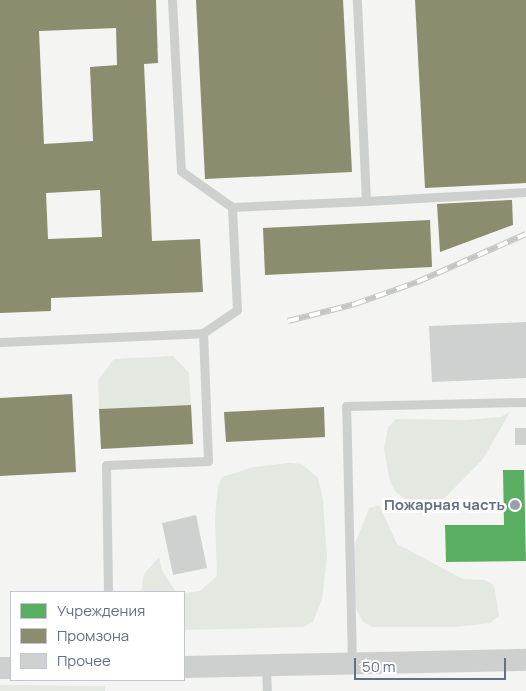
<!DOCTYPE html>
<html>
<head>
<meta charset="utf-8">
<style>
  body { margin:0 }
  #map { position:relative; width:526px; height:691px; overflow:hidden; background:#f4f5f2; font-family:Manrope,sans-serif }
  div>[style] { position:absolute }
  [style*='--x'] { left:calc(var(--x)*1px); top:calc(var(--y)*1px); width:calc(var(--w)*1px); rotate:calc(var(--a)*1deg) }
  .green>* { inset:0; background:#e3e8e0 }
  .public>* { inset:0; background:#5aae61 }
  .industry>* { inset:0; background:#8c8c6e }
  .building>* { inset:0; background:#cfd1d1 }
  .service>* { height:9px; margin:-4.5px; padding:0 4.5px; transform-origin:4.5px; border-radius:4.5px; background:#cecfcf }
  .tertiary>* { height:22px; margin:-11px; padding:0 11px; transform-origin:11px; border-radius:11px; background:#cecfcf }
  .rail>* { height:5.5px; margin-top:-2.75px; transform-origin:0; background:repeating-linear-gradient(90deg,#fff 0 11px,#c4c5c5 0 22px); box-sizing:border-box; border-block:1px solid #c4c5c5 }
  .dots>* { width:14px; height:14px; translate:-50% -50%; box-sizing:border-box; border:2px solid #fff; border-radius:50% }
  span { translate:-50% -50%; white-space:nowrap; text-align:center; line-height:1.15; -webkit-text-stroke:5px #fff; paint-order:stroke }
  .poi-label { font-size:15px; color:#637184; font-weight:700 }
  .right { translate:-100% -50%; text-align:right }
  .legend { position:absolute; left:10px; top:591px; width:175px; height:90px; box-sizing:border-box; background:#fff; border:1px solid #c1c6ce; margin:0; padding:6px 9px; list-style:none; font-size:15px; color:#637184 }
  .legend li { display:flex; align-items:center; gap:10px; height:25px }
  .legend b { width:25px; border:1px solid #c1c6ce }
  .scale { position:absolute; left:354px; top:658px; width:152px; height:22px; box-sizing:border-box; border:2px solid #637184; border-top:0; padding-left:6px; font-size:15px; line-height:18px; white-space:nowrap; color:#637184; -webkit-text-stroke:4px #fff; paint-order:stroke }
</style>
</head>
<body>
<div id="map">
  <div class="green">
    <div style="clip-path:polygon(173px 356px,189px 373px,191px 405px,99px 409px,98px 380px,114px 359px)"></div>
    <div style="clip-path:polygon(510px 412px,483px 459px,438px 505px,405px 499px,396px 492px,390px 482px,384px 449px,388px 427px,396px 419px,466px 420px,500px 417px)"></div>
    <div style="clip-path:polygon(289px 463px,302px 464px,318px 478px,323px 500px,327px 558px,322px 599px,313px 622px,303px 627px,184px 630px,184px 593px,200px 591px,217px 576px,215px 517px,218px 487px,222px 477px,254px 467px)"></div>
    <div style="clip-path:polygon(379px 505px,397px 544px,463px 579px,485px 580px,494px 585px,499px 616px,490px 623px,456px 627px,372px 627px,363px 622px,353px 603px,354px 546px,369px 508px)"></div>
    <div style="clip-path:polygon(159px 557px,162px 570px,176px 592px,141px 592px,144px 574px)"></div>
    <div style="clip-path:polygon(0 685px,105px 686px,105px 691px,0 691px)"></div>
  </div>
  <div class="public">
    <div style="clip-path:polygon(503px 470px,524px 470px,526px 561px,446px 562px,445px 525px,504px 525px)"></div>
  </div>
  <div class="industry">
    <div style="clip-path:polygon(evenodd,0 0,156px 0,158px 63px,144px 64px,152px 241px,200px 239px,203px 292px,51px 298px,51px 311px,0 313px,0 0,116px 28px,117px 65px,90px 67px,93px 141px,44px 144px,39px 31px,116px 28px,0 0,100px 190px,102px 237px,48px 239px,46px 193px,100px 190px)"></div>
    <div style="clip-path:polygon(196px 0,343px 0,352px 172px,205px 179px)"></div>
    <div style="clip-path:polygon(415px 0,526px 0,526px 183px,425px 188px)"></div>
    <div style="clip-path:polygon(512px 200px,513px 225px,440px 252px,437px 204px)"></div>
    <div style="clip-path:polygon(430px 220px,432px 267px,265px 275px,263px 228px)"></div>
    <div style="clip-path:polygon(72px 394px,76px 472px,0 476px,0 398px)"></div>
    <div style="clip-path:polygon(191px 405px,193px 444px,101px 449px,99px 409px)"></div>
    <div style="clip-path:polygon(324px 407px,325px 437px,226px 442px,224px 412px)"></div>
  </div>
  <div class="building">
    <div style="clip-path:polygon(526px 322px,526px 378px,432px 382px,429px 326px)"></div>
    <div style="clip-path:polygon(515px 428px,526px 428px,526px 445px,515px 445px)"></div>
    <div style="clip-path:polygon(196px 515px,207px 568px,173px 575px,162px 523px)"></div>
  </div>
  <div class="service">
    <div style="--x:172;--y:0;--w:171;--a:87"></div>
    <div style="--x:181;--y:171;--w:62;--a:35.2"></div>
    <div style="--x:366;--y:201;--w:160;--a:-3.2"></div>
    <div style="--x:0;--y:342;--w:203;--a:-2.5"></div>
    <div style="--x:203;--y:333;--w:41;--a:-34.1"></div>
    <div style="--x:237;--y:310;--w:103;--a:-92.8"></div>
    <div style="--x:232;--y:207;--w:134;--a:-2.6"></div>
    <div style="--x:366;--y:201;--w:201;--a:-92.6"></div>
    <div style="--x:108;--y:592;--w:127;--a:-90.9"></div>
    <div style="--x:106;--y:465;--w:102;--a:-2.2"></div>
    <div style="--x:208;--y:461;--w:128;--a:-92.2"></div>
    <div style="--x:352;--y:663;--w:257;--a:-91.3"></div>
    <div style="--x:346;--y:406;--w:180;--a:-1.3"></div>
    <div style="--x:266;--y:666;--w:25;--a:88"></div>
  </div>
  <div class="tertiary">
    <div style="--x:184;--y:667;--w:342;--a:-1.2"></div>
    <div style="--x:0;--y:668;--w:11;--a:0"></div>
  </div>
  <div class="rail">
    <div style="--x:288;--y:321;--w:69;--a:-14.2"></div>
    <div style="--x:355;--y:304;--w:66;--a:-19.5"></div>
    <div style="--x:417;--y:282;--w:119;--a:-23.8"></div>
  </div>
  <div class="dots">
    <div style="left:515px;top:505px;background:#969faa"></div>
  </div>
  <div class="poi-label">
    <span class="right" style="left:505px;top:505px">Пожарная часть</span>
  </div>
  <ul class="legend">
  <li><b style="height:14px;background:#5aae61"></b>Учреждения</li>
  <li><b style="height:14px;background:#8c8c6e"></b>Промзона</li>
  <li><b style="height:14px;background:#cfd1d1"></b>Прочее</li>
  </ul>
  <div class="scale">50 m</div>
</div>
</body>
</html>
